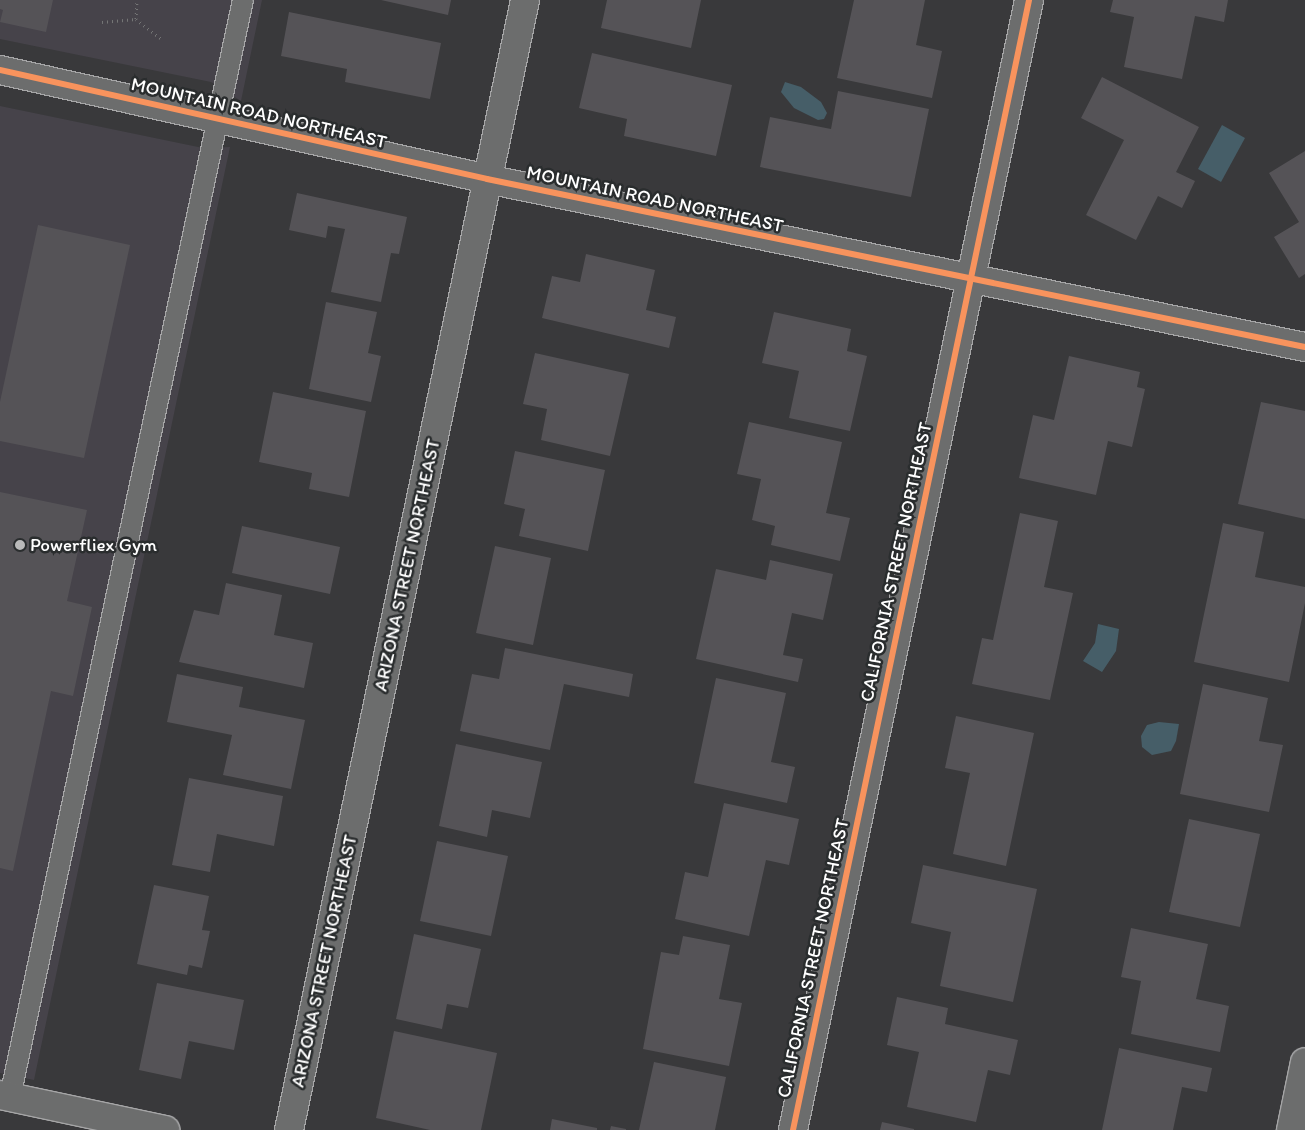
<!DOCTYPE html>
<html>
<head>
<meta charset="utf-8">
<style>
  body { margin:0 }
  #map { position:relative; width:1305px; height:1130px; overflow:hidden; background:#39393b; font-family:Itim,sans-serif }
  div>[style] { position:absolute }
  [style*='--x'] { left:calc(var(--x)*1px); top:calc(var(--y)*1px); width:calc(var(--w)*1px); rotate:calc(var(--a)*1deg) }
  .built>* { inset:0; background:#46434a }
  .water>* { inset:0; background:#465e68 }
  .building>* { inset:0; background:#555357 }
  .path>* { height:3px; margin-top:-1.5px; transform-origin:0; background:repeating-linear-gradient(90deg,#757676 0 1px,transparent 0 5px) }
  .roads { filter:drop-shadow(1px 0 #a6a6a7) drop-shadow(-1px 0 #a6a6a7) drop-shadow(0 1px #a6a6a7) drop-shadow(0 -1px #a6a6a7) }
  .service>* { height:20px; margin:-10px; padding:0 10px; transform-origin:10px; border-radius:10px; background:#6c6d6d }
  .minor>* { height:28px; margin:-14px; padding:0 14px; transform-origin:14px; border-radius:14px; background:#6c6d6d }
  .cycleway>* { height:6px; margin:-3px; padding:0 3px; transform-origin:3px; border-radius:3px; background:#f8935d }
  .dots>* { width:14px; height:14px; translate:-50% -50%; box-sizing:border-box; border:2px solid #2a2d2e; border-radius:50% }
  span { translate:-50% -50%; white-space:nowrap; text-align:center; line-height:1.15; -webkit-text-stroke:5px #2a2d2e; paint-order:stroke }
  .street-label { font-size:19px; color:#fff }
  .poi-label { font-size:19px; color:#fff }
  .left { translate:0 -50%; text-align:left }
</style>
</head>
<body>
<div id="map">
  <div class="built">
    <div style="clip-path:polygon(0 0,262px 0,241px 101px,211px 82px,0 39px)"></div>
    <div style="clip-path:polygon(0 106px,203px 148px,230px 147px,34px 1080px,0 1073px)"></div>
  </div>
  <div class="water">
    <div style="clip-path:polygon(785px 82px,801px 87px,821px 102px,827px 113px,824px 119px,818px 120px,794px 108px,781px 92px)"></div>
    <div style="clip-path:polygon(1222px 125px,1245px 138px,1221px 182px,1198px 169px)"></div>
    <div style="clip-path:polygon(1098px 624px,1119px 629px,1116px 651px,1102px 672px,1083px 661px,1095px 643px)"></div>
    <div style="clip-path:polygon(1159px 722px,1179px 724px,1176px 741px,1171px 751px,1152px 755px,1142px 747px,1141px 736px,1147px 725px)"></div>
  </div>
  <div class="building">
    <div style="clip-path:polygon(0 0,53px 0,46px 32px,0 22px,3px 10px,0 9px)"></div>
    <div style="clip-path:polygon(381px 0,451px 0,448px 15px)"></div>
    <div style="clip-path:polygon(607px 0,701px 0,691px 48px,601px 28px)"></div>
    <div style="clip-path:polygon(854px 0,925px 0,916px 45px,942px 51px,932px 98px,837px 78px)"></div>
    <div style="clip-path:polygon(1113px 0,1228px 0,1224px 22px,1195px 16px,1182px 79px,1124px 67px,1134px 17px,1110px 12px)"></div>
    <div style="clip-path:polygon(289px 12px,441px 43px,430px 99px,345px 82px,347px 69px,281px 56px)"></div>
    <div style="clip-path:polygon(592px 53px,732px 85px,716px 156px,624px 136px,627px 119px,579px 108px)"></div>
    <div style="clip-path:polygon(1102px 77px,1199px 127px,1176px 172px,1195px 181px,1182px 208px,1158px 196px,1136px 240px,1086px 215px,1124px 140px,1081px 118px)"></div>
    <div style="clip-path:polygon(838px 91px,929px 109px,911px 197px,760px 167px,770px 117px,831px 129px)"></div>
    <div style="clip-path:polygon(1305px 151px,1305px 274px,1299px 278px,1274px 237px,1299px 222px,1269px 173px)"></div>
    <div style="clip-path:polygon(297px 193px,407px 217px,399px 254px,391px 253px,381px 302px,331px 292px,345px 229px,328px 226px,326px 238px,289px 230px)"></div>
    <div style="clip-path:polygon(38px 225px,130px 245px,84px 458px,0 441px,0 402px)"></div>
    <div style="clip-path:polygon(586px 254px,655px 270px,646px 310px,676px 317px,669px 348px,542px 318px,552px 276px,580px 282px)"></div>
    <div style="clip-path:polygon(326px 302px,377px 312px,368px 353px,381px 356px,371px 402px,309px 389px)"></div>
    <div style="clip-path:polygon(774px 312px,851px 329px,847px 351px,867px 356px,850px 431px,789px 418px,799px 371px,762px 363px)"></div>
    <div style="clip-path:polygon(535px 353px,629px 374px,610px 456px,541px 440px,547px 409px,523px 404px)"></div>
    <div style="clip-path:polygon(1069px 356px,1140px 372px,1137px 387px,1145px 389px,1132px 447px,1108px 441px,1096px 495px,1019px 478px,1033px 415px,1054px 420px)"></div>
    <div style="clip-path:polygon(273px 392px,366px 411px,349px 497px,309px 489px,312px 473px,259px 462px)"></div>
    <div style="clip-path:polygon(1261px 402px,1305px 411px,1305px 519px,1238px 504px)"></div>
    <div style="clip-path:polygon(749px 422px,842px 442px,826px 513px,850px 518px,840px 561px,771px 545px,775px 526px,752px 520px,761px 479px,737px 474px)"></div>
    <div style="clip-path:polygon(515px 451px,605px 470px,588px 551px,519px 536px,525px 509px,504px 504px)"></div>
    <div style="clip-path:polygon(0 492px,87px 510px,67px 601px,92px 607px,73px 696px,51px 691px,13px 871px,0 868px)"></div>
    <div style="clip-path:polygon(1020px 513px,1058px 521px,1044px 587px,1073px 593px,1050px 700px,972px 684px,982px 638px,993px 640px)"></div>
    <div style="clip-path:polygon(1223px 523px,1264px 532px,1255px 577px,1305px 587px,1305px 603px,1289px 682px,1194px 662px)"></div>
    <div style="clip-path:polygon(242px 526px,340px 547px,330px 594px,232px 573px)"></div>
    <div style="clip-path:polygon(495px 546px,551px 558px,533px 645px,476px 633px)"></div>
    <div style="clip-path:polygon(770px 560px,833px 574px,823px 620px,792px 613px,783px 655px,803px 659px,798px 682px,696px 659px,716px 569px,766px 580px)"></div>
    <div style="clip-path:polygon(226px 583px,282px 595px,274px 635px,313px 643px,304px 688px,179px 662px,194px 610px,219px 615px)"></div>
    <div style="clip-path:polygon(505px 648px,633px 674px,629px 697px,564px 684px,550px 750px,460px 731px,472px 674px,499px 679px)"></div>
    <div style="clip-path:polygon(177px 674px,243px 687px,239px 707px,305px 720px,291px 789px,223px 775px,232px 735px,167px 722px)"></div>
    <div style="clip-path:polygon(716px 678px,786px 693px,771px 762px,795px 767px,787px 803px,694px 783px)"></div>
    <div style="clip-path:polygon(1203px 684px,1268px 698px,1259px 741px,1283px 745px,1269px 812px,1180px 794px)"></div>
    <div style="clip-path:polygon(956px 716px,1034px 733px,1006px 866px,953px 854px,970px 773px,945px 768px)"></div>
    <div style="clip-path:polygon(456px 744px,542px 762px,530px 818px,492px 810px,487px 837px,439px 826px)"></div>
    <div style="clip-path:polygon(189px 778px,283px 796px,274px 846px,217px 834px,210px 872px,172px 865px)"></div>
    <div style="clip-path:polygon(724px 803px,799px 819px,789px 865px,766px 860px,749px 936px,675px 919px,685px 872px,708px 877px)"></div>
    <div style="clip-path:polygon(1189px 819px,1260px 834px,1240px 927px,1169px 912px)"></div>
    <div style="clip-path:polygon(437px 841px,508px 856px,491px 936px,420px 921px)"></div>
    <div style="clip-path:polygon(923px 865px,1037px 889px,1013px 1002px,940px 986px,951px 932px,911px 923px)"></div>
    <div style="clip-path:polygon(154px 885px,209px 896px,202px 930px,210px 931px,202px 968px,189px 965px,187px 975px,137px 964px)"></div>
    <div style="clip-path:polygon(1131px 928px,1208px 944px,1196px 999px,1229px 1006px,1220px 1052px,1131px 1034px,1141px 981px,1121px 977px)"></div>
    <div style="clip-path:polygon(414px 934px,481px 949px,468px 1008px,447px 1004px,442px 1029px,396px 1019px)"></div>
    <div style="clip-path:polygon(683px 936px,730px 945px,719px 999px,742px 1003px,729px 1066px,643px 1049px,661px 952px,679px 955px)"></div>
    <div style="clip-path:polygon(157px 983px,244px 1000px,234px 1050px,189px 1041px,181px 1079px,139px 1070px)"></div>
    <div style="clip-path:polygon(897px 997px,948px 1008px,945px 1024px,1018px 1040px,1010px 1075px,988px 1070px,976px 1122px,907px 1107px,919px 1052px,887px 1045px)"></div>
    <div style="clip-path:polygon(394px 1031px,497px 1053px,481px 1130px,430px 1130px,376px 1118px)"></div>
    <div style="clip-path:polygon(1119px 1048px,1212px 1068px,1207px 1092px,1182px 1087px,1173px 1130px,1102px 1130px)"></div>
    <div style="clip-path:polygon(654px 1062px,726px 1077px,715px 1130px,639px 1130px)"></div>
    <div style="clip-path:polygon(552px 1119px,597px 1128px,597px 1130px,550px 1130px)"></div>
    <div style="clip-path:polygon(882px 1122px,914px 1129px,914px 1130px,880px 1130px)"></div>
    <div style="clip-path:polygon(611px 1126px,626px 1129px,626px 1130px,610px 1130px)"></div>
  </div>
  <div class="path">
    <div style="--x:136;--y:19;--w:31;--a:38"></div>
    <div style="--x:102;--y:22;--w:34;--a:-5"></div>
    <div style="--x:136;--y:19;--w:19;--a:-87"></div>
  </div>
  <div class="roads">
    <div class="service">
      <div style="--x:10;--y:1097;--w:1121;--a:-78.01"></div>
    </div>
    <div class="minor">
      <div style="--x:0;--y:70;--w:499;--a:12.6"></div>
      <div style="--x:487;--y:179;--w:835;--a:11.61"></div>
      <div style="--x:0;--y:1095;--w:169;--a:12"></div>
      <div style="--x:289;--y:1130;--w:1154;--a:-78.2"></div>
      <div style="--x:793;--y:1130;--w:1154;--a:-78.2"></div>
      <div style="--x:1291;--y:1130;--w:69;--a:-78.4"></div>
    </div>
  </div>
  <div class="cycleway">
    <div style="--x:0;--y:70;--w:499;--a:12.6"></div>
    <div style="--x:487;--y:179;--w:835;--a:11.61"></div>
    <div style="--x:793;--y:1130;--w:1154;--a:-78.2"></div>
  </div>
  <div class="dots">
    <div style="left:20px;top:545px;background:#bababa"></div>
  </div>
  <div class="street-label">
    <span style="left:259px;top:113px;rotate:13deg">MOUNTAIN ROAD NORTHEAST</span>
    <span style="left:655px;top:199px;rotate:12deg">MOUNTAIN ROAD NORTHEAST</span>
    <span style="left:896px;top:562px;rotate:-78deg">CALIFORNIA STREET NORTHEAST</span>
    <span style="left:407px;top:565px;rotate:-78deg">ARIZONA STREET NORTHEAST</span>
    <span style="left:813px;top:958px;rotate:-78deg">CALIFORNIA STREET NORTHEAST</span>
    <span style="left:324px;top:961px;rotate:-78deg">ARIZONA STREET NORTHEAST</span>
  </div>
  <div class="poi-label">
    <span class="left" style="left:30px;top:545px">Powerfliex Gym</span>
  </div>
</div>
</body>
</html>
